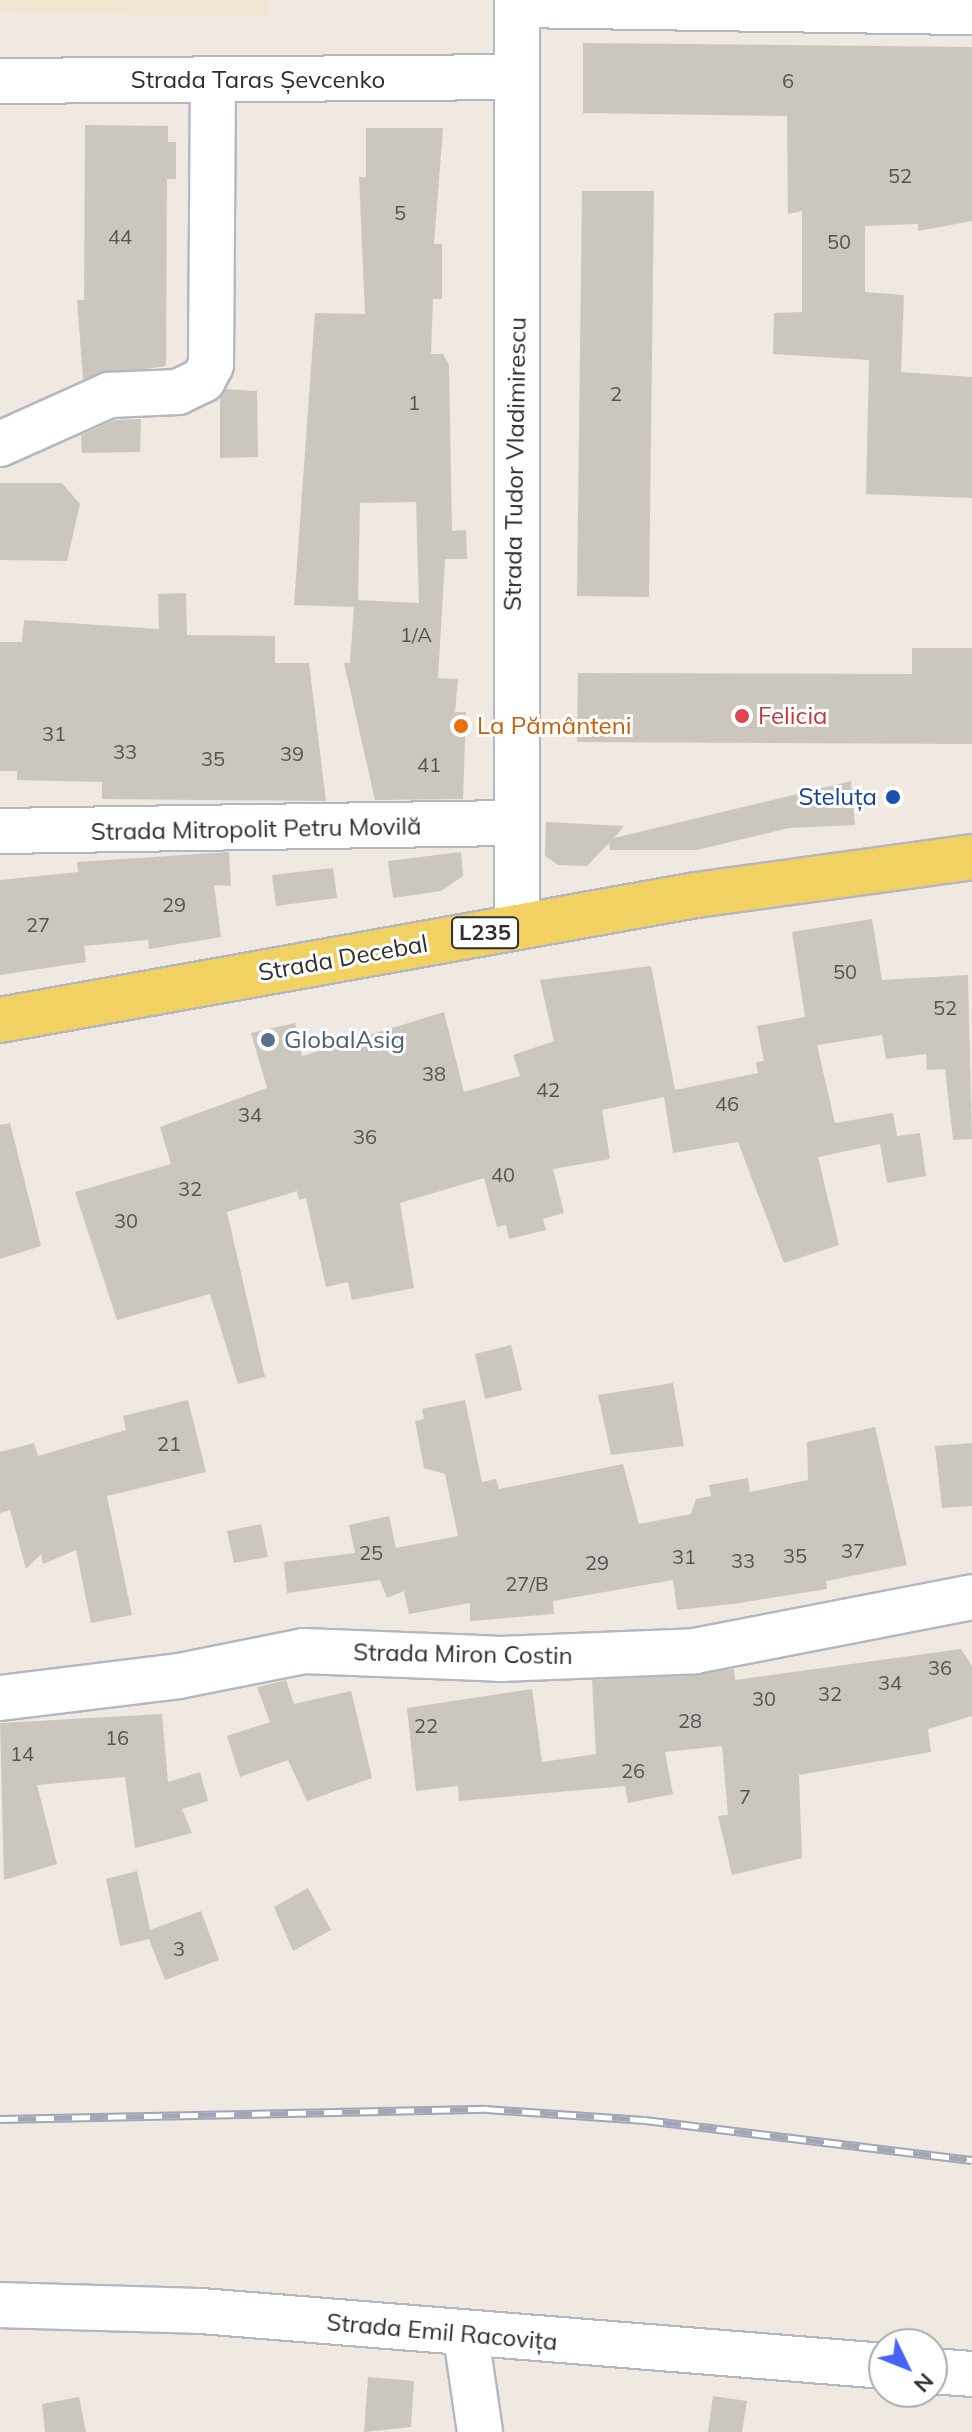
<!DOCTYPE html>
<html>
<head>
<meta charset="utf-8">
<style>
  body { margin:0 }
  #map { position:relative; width:972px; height:2432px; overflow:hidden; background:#efe9e1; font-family:Mulish,sans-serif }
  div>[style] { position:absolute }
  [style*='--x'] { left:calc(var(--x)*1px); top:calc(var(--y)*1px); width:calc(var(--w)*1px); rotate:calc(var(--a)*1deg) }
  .education>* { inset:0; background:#f0e6d1 }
  .building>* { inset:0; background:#cbc7bf }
  .roads { filter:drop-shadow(2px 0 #b4b7c1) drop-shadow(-2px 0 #b4b7c1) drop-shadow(0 2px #b4b7c1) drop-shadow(0 -2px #b4b7c1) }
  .minor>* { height:44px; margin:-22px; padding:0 22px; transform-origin:22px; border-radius:22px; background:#fff }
  .major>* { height:44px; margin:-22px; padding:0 22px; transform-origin:22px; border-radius:22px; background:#f2d163 }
  .rail>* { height:9px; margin-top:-4.5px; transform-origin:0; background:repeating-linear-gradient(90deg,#fff 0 18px,#a3a6b8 0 36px); box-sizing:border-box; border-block:2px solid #a3a6b8 }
  .dots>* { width:22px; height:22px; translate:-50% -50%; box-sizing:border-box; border:4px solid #fff; border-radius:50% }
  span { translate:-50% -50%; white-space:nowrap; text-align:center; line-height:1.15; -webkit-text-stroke:6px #fff; paint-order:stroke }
  .number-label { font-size:20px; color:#555452 }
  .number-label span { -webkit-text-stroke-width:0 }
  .shield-label span { padding:2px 6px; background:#fff; border:2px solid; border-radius:6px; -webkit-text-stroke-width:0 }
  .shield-label { font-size:22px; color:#2e2e2e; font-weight:700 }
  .street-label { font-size:24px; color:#2e2e2e }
  .health-label { font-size:24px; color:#be3a42 }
  .left { translate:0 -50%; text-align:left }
  .food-label { font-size:24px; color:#c56008 }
  .transit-label { font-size:24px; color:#164399 }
  .right { translate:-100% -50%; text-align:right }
  .service-label { font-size:24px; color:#4e5e75 }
  .north { position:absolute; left:868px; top:2328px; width:80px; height:80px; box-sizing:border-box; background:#fff; border:2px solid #ababab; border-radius:50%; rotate:133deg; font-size:22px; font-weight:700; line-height:32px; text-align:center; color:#2e2e2e }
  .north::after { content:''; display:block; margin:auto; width:28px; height:36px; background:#4264fb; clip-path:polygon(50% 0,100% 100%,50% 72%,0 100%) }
</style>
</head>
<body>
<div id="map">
  <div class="education">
    <div style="clip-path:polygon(0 0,268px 0,268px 16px,0 13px)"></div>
  </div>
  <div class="building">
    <div style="clip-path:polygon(583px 43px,972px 47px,972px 221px,918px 231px,918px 224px,865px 226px,865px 292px,904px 295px,901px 372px,972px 377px,972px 498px,866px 494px,869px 360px,773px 354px,774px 313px,802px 312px,802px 211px,788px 214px,787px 116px,583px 113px)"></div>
    <div style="clip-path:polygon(85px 125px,168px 126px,168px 142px,176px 142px,176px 179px,167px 179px,166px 366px,83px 379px,77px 300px,84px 300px)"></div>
    <div style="clip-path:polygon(evenodd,366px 128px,443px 128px,434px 244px,442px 244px,442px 299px,433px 299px,431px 354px,443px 354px,449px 365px,452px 531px,466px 530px,467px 559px,445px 559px,438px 678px,458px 679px,455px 712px,466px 712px,463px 799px,375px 800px,344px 663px,350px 663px,354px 607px,294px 605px,315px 313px,365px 314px,359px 177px,366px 177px,366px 128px,416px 502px,419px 603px,358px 600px,360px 503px,416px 502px)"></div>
    <div style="clip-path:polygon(582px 191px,654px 191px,649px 597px,577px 596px)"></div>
    <div style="clip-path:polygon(226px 389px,257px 391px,258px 457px,220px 458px,220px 397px)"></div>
    <div style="clip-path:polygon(141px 419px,140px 452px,82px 453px,81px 435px,115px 420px)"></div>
    <div style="clip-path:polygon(0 483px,62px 483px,80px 504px,67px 561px,0 560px)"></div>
    <div style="clip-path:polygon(186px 593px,187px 635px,275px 636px,275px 663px,309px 663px,326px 801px,102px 799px,102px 782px,17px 780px,17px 771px,0 771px,0 642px,22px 642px,24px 620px,159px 629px,158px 594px)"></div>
    <div style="clip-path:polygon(912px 648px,972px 648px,972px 744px,577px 742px,578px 673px,912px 674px)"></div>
    <div style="clip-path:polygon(851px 781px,855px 825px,789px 828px,697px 850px,610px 850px,609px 843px,587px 866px,558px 865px,545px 856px,546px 822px,624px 826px,614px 838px)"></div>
    <div style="clip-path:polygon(229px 852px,231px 886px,214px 885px,221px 937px,149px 949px,148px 940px,84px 946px,86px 962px,0 975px,0 880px,78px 872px,77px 862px)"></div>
    <div style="clip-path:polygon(461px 852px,463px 876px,441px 891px,393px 898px,388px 861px)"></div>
    <div style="clip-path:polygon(333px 868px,337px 898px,276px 906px,272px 875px)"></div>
    <div style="clip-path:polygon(872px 919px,882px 980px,968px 975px,972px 1139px,953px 1140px,945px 1069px,927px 1070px,926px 1054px,886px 1059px,882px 1035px,817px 1045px,835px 1123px,893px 1113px,897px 1136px,920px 1133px,926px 1176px,887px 1183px,880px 1144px,818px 1157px,839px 1245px,784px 1263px,738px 1142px,673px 1153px,664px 1097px,602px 1110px,610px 1159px,553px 1169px,564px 1213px,543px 1219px,546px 1230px,509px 1239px,506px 1225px,497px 1227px,484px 1178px,400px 1203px,414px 1288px,352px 1300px,348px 1282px,326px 1287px,306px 1198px,299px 1200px,297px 1191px,227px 1212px,265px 1377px,238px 1384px,210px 1294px,117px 1320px,75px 1192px,171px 1164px,160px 1127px,267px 1088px,251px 1033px,295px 1023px,302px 1056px,444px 1012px,464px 1092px,520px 1076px,513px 1055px,554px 1041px,540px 980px,651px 966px,675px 1090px,758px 1073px,756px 1062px,764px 1061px,757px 1026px,805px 1017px,792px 932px)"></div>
    <div style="clip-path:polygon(10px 1123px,41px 1246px,0 1259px,0 1125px)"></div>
    <div style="clip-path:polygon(511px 1345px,522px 1390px,485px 1399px,475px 1354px)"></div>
    <div style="clip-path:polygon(673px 1383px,684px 1446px,611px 1455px,598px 1395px)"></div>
    <div style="clip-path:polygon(188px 1400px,206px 1472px,107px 1496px,132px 1615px,91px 1623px,76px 1550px,43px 1564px,41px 1554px,26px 1569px,10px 1510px,0 1513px,0 1452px,34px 1443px,38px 1456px,126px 1430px,123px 1416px)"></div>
    <div style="clip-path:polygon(465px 1400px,482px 1482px,496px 1479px,499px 1489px,623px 1464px,639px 1524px,691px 1514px,696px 1499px,711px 1496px,709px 1485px,748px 1478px,750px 1492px,808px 1480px,807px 1442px,875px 1427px,907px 1565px,826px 1581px,827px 1589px,733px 1604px,677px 1610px,673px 1580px,553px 1601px,554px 1614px,470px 1621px,470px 1603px,409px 1614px,404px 1591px,387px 1598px,380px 1580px,287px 1593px,284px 1562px,355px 1553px,349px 1525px,389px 1516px,396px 1548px,458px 1536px,445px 1474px,424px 1468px,415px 1421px,424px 1419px,422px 1409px)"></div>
    <div style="clip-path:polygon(972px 1443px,972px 1506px,942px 1508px,935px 1446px)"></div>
    <div style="clip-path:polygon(261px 1524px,268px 1557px,234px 1563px,227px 1531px)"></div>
    <div style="clip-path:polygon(961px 1649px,972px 1666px,972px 1716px,928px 1729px,931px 1752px,799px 1775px,802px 1858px,732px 1875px,718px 1816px,728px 1815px,722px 1746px,665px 1752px,673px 1794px,628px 1803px,625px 1786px,459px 1801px,458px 1786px,416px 1791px,407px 1708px,532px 1689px,542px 1762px,596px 1754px,592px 1680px,734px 1669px,735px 1680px)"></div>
    <div style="clip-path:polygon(286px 1680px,294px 1704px,351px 1691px,372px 1778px,307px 1801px,288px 1760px,240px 1777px,227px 1736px,270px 1722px,257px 1687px)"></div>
    <div style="clip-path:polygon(162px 1714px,168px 1782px,200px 1772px,208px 1801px,182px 1809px,192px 1833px,135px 1848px,125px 1777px,37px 1785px,57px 1864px,4px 1880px,0 1723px)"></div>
    <div style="clip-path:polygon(137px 1871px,150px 1930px,201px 1911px,219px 1960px,165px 1980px,149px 1939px,120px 1946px,106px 1879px)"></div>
    <div style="clip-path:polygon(308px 1888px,331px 1930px,293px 1951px,274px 1907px)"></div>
    <div style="clip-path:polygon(368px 2377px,414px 2381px,411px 2427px,364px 2432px)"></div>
    <div style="clip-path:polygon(713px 2396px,747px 2401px,742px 2432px,708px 2432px)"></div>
    <div style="clip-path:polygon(79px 2397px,86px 2432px,45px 2432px,42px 2404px)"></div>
  </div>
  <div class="roads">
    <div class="minor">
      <div style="--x:517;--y:0;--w:927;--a:90"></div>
      <div style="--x:517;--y:5;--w:455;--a:0.9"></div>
      <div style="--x:0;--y:81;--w:516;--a:-0.44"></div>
      <div style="--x:0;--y:444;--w:120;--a:-24.2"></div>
      <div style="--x:109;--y:395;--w:69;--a:-2.5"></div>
      <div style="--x:178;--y:392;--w:28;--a:-26"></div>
      <div style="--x:203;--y:380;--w:17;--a:-62"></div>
      <div style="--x:211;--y:365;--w:282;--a:-89.6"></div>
      <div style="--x:0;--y:831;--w:512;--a:-0.9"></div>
      <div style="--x:0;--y:1698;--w:180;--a:-7"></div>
      <div style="--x:179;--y:1676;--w:127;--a:-11.3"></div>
      <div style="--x:304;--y:1651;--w:196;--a:2.3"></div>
      <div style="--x:500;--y:1659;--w:195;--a:-2.3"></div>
      <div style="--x:695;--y:1651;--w:282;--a:-11"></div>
      <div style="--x:0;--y:2305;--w:201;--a:1.7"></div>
      <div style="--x:201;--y:2311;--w:685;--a:4.6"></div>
      <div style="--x:466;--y:2336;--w:97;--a:81.7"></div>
      <div style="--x:932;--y:2371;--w:40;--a:4.3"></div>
    </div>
    <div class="major">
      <div style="--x:0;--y:1020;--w:707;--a:-10.18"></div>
      <div style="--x:696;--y:895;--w:279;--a:-7.8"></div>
    </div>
  </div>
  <div class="rail">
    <div style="--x:0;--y:2119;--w:486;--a:-1.2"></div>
    <div style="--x:486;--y:2109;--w:159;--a:4"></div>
    <div style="--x:645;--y:2120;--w:329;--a:7"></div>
  </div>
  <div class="dots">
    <div style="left:742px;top:716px;background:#e0444e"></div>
    <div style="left:461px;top:726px;background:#e8710a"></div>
    <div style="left:893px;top:797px;background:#1a4fb4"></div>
    <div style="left:268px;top:1040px;background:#5c6f8a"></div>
  </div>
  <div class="number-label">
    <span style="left:788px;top:80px">6</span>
    <span style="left:900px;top:175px">52</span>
    <span style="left:400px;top:212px">5</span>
    <span style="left:120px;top:236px">44</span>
    <span style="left:839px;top:241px">50</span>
    <span style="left:616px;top:393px">2</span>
    <span style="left:414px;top:402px">1</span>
    <span style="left:416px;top:634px">1/A</span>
    <span style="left:54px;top:733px">31</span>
    <span style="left:125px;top:751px">33</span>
    <span style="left:292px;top:753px">39</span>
    <span style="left:213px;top:758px">35</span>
    <span style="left:429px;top:764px">41</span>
    <span style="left:174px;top:904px">29</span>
    <span style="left:38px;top:924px">27</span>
    <span style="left:845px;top:971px">50</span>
    <span style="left:945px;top:1007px">52</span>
    <span style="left:434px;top:1073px">38</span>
    <span style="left:548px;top:1089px">42</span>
    <span style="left:727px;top:1103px">46</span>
    <span style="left:250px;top:1114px">34</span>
    <span style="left:365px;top:1136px">36</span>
    <span style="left:503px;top:1174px">40</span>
    <span style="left:190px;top:1188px">32</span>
    <span style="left:126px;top:1220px">30</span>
    <span style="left:169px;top:1443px">21</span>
    <span style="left:853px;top:1550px">37</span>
    <span style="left:371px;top:1552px">25</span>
    <span style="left:795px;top:1555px">35</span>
    <span style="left:684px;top:1556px">31</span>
    <span style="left:743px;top:1560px">33</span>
    <span style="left:597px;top:1562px">29</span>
    <span style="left:527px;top:1583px">27/B</span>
    <span style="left:940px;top:1667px">36</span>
    <span style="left:890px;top:1682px">34</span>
    <span style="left:830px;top:1693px">32</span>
    <span style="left:764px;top:1698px">30</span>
    <span style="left:690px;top:1720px">28</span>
    <span style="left:426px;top:1725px">22</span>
    <span style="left:117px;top:1737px">16</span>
    <span style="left:22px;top:1753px">14</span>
    <span style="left:633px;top:1770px">26</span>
    <span style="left:745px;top:1796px">7</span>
    <span style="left:179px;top:1948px">3</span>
  </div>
  <div class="shield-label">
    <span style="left:485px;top:933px">L235</span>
  </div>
  <div class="street-label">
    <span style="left:258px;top:80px">Strada Taras Șevcenko</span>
    <span style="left:515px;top:464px;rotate:-89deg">Strada Tudor Vladimirescu</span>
    <span style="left:256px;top:829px;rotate:-1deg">Strada Mitropolit Petru Movilă</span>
    <span style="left:343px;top:958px;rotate:-10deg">Strada Decebal</span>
    <span style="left:463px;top:1654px;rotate:1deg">Strada Miron Costin</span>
    <span style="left:442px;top:2332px;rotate:5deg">Strada Emil Racovița</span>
  </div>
  <div class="health-label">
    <span class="left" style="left:758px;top:716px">Felicia</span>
  </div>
  <div class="food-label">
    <span class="left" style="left:477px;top:726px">La Pământeni</span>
  </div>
  <div class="transit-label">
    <span class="right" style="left:877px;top:797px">Steluța</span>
  </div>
  <div class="service-label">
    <span class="left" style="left:284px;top:1040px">GlobalAsig</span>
  </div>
  <div class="north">N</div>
</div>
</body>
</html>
